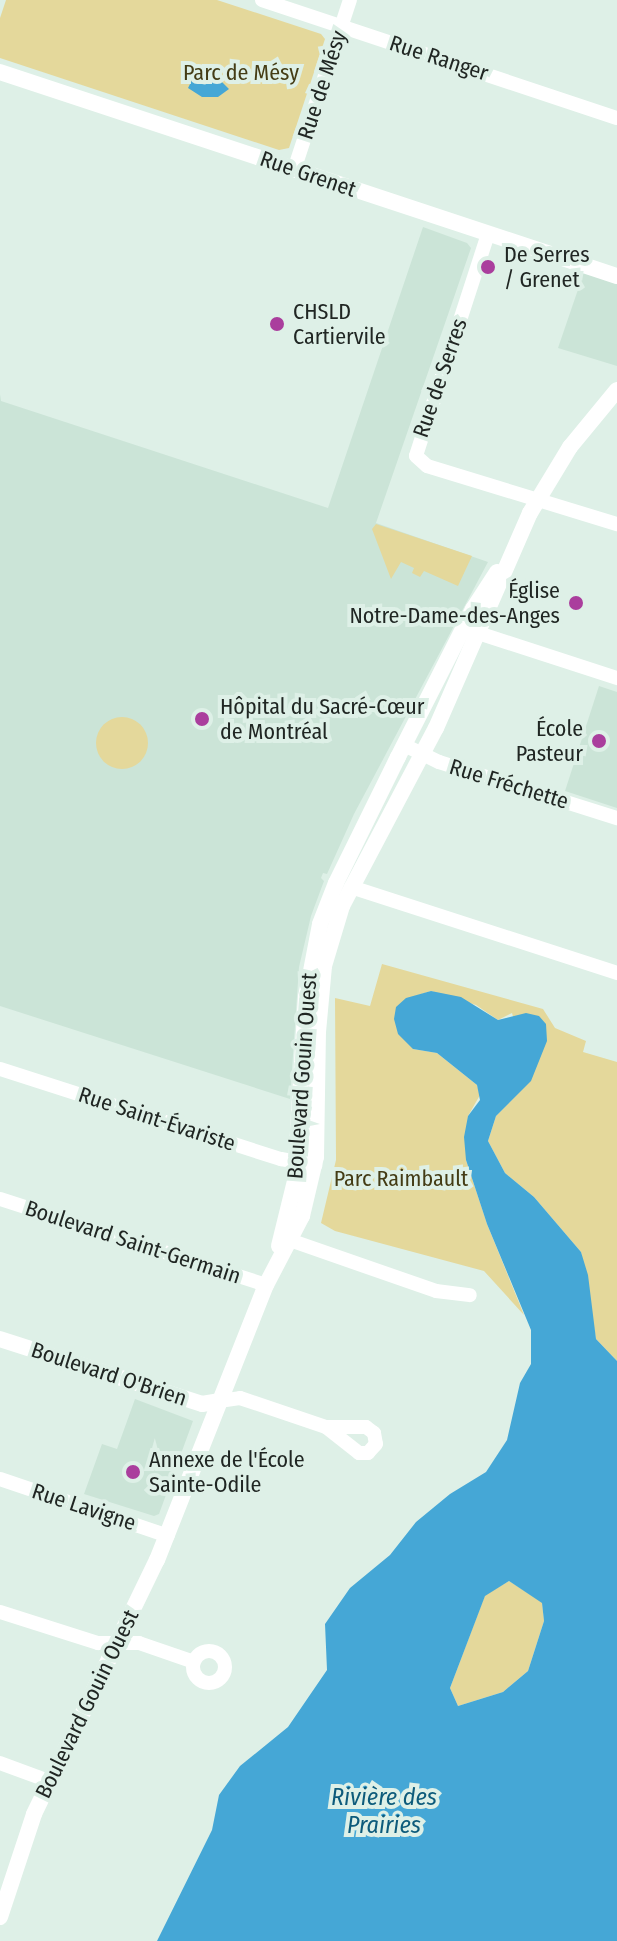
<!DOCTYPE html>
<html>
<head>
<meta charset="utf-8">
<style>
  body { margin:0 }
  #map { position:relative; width:617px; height:1941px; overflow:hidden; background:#def0e7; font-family:"Fira Sans Condensed",sans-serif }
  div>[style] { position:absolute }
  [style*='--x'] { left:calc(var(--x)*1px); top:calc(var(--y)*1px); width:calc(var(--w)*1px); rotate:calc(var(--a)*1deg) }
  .built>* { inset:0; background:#cbe4d7 }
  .green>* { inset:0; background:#e4d89b }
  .round { border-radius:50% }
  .water>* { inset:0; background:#45a7d6 }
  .minor>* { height:14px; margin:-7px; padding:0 7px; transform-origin:7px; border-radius:7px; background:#fff }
  .minor>.ring { margin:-7px; padding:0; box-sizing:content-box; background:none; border:14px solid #fff; border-radius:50% }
  .tertiary>* { height:16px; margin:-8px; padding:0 8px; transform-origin:8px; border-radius:8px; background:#fff }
  .dots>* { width:22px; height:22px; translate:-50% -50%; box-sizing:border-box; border:4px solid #def0e7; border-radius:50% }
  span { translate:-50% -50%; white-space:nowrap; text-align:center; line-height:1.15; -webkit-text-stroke:8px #def0e7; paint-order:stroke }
  .street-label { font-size:22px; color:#202623 }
  .park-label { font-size:22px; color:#443c15 }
  .poi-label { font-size:22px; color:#202623 }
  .left { translate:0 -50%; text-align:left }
  .right { translate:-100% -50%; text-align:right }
  .water-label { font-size:24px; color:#0d5b7b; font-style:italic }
</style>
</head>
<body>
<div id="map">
  <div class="built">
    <div style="clip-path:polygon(423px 227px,467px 243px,471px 248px,376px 523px,488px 562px,354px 814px,327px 874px,323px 873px,321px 878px,324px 881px,311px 916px,299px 967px,290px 1099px,0 1006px,0 394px,1px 401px,328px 508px)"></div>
    <div style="clip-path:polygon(584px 272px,617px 284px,617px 366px,558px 348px)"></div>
    <div style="clip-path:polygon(599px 686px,617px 692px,617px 808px,565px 791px)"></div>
    <div style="clip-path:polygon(135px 1399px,193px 1421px,159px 1514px,154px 1516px,84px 1494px,102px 1444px,117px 1449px)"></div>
  </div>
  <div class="green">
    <div style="clip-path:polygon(6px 0,217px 0,321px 34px,325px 39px,289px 148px,279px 150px,0 58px,0 18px)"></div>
    <div style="clip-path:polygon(376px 524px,472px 556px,458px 586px,424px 571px,420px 577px,412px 573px,414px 568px,401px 562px,391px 579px,372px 529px)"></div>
    <div class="round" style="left:96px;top:717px;width:52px;height:52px"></div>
    <div style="clip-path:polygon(382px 964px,543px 1009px,555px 1028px,586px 1041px,583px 1052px,617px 1062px,617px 1361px,596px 1339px,581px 1252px,534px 1197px,505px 1173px,488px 1141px,496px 1116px,531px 1080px,512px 1013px,498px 1020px,476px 1005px,431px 991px,406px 999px,413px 1049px,437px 1053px,477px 1085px,480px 1095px,468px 1116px,466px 1160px,487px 1224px,524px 1315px,484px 1271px,335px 1231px,321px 1223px,336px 1160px,335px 998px,370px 1006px)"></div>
    <div style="clip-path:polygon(509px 1581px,542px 1602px,544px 1621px,528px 1671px,503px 1692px,458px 1706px,450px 1688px,485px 1595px)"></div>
  </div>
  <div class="water">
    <div style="clip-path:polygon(217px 77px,229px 89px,218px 97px,202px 97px,188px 88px,193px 78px,205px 81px)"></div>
    <div style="clip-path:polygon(evenodd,431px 991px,461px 997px,498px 1020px,526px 1013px,539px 1016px,546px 1024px,547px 1041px,531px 1081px,496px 1116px,488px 1141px,505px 1173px,534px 1197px,581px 1252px,588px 1275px,596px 1339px,617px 1361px,617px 1941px,157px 1941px,212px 1830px,219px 1795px,240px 1766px,288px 1727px,327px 1670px,325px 1624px,350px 1588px,390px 1555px,416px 1522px,450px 1494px,486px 1472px,507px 1440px,520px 1383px,531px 1364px,531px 1330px,487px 1224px,466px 1160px,464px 1137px,468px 1116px,480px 1100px,477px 1085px,437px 1053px,413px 1049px,398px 1034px,394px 1019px,396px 1007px,406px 998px,431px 991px,509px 1581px,542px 1603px,544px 1621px,528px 1671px,503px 1692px,458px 1706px,450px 1688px,485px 1596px,509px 1581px)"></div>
  </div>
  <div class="minor">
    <div style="--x:262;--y:0;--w:374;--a:18.4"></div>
    <div style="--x:294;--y:170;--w:179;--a:-71.8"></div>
    <div style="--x:488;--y:234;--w:233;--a:108"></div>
    <div style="--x:416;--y:456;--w:15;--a:42"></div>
    <div style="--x:427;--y:466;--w:199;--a:17"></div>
    <div style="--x:469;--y:630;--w:156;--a:18"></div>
    <div style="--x:404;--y:745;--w:39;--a:26"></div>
    <div style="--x:439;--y:762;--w:187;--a:17.5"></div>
    <div style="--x:351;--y:887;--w:280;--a:17.9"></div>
    <div style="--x:0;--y:1069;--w:295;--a:17.8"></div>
    <div style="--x:281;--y:1159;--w:35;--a:10"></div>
    <div style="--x:0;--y:1199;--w:280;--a:17.9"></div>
    <div style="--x:281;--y:1237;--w:164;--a:19.2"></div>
    <div style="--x:436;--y:1291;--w:34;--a:7"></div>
    <div style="--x:219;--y:1401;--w:21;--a:-8"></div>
    <div style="--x:240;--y:1398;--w:91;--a:18.6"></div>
    <div style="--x:326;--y:1427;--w:40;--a:0"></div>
    <div style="--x:366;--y:1427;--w:10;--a:37"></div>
    <div style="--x:374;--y:1433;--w:11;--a:80"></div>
    <div style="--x:376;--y:1444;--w:12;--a:132"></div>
    <div style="--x:368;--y:1453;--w:9;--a:180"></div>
    <div style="--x:359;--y:1453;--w:42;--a:-141.8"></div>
    <div style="--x:0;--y:1479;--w:177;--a:18.7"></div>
    <div style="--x:0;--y:1612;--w:103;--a:17.6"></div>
    <div style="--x:98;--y:1643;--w:41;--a:0"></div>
    <div style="--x:139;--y:1643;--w:58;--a:19.1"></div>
    <div class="ring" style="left:193px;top:1651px;width:18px;height:18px"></div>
    <div style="--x:0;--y:1763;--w:52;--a:20.2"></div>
  </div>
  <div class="tertiary">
    <div style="--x:0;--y:72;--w:650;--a:18.3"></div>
    <div style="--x:279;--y:1246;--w:67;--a:-76.2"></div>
    <div style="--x:295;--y:1181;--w:184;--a:-86.6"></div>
    <div style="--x:306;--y:997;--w:74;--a:-79.1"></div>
    <div style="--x:320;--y:924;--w:44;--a:-68.7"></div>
    <div style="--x:336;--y:883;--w:140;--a:-63.8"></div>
    <div style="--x:398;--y:757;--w:166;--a:-63.1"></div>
    <div style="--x:473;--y:609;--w:44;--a:-57"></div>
    <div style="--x:0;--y:1339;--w:212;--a:17.8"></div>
    <div style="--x:202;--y:1404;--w:17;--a:-10"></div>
    <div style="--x:0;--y:1917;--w:108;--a:-71.7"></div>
    <div style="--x:34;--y:1814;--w:282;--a:-64.2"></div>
    <div style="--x:157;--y:1560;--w:296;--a:-68.4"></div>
    <div style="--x:266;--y:1285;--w:78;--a:-62.4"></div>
    <div style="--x:302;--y:1216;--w:61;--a:-76.7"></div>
    <div style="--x:316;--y:1157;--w:125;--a:-89.1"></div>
    <div style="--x:318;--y:1032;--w:66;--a:-84.8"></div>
    <div style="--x:324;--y:966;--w:63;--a:-73.3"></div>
    <div style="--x:342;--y:906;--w:201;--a:-62.2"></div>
    <div style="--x:436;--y:728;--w:235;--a:-66.4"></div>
    <div style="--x:530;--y:513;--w:77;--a:-58.8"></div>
    <div style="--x:570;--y:447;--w:74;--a:-50.5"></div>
  </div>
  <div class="dots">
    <div style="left:488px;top:267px;background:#aa3e9d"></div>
    <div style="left:277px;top:324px;background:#aa3e9d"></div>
    <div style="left:576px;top:603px;background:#aa3e9d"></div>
    <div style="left:202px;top:719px;background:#aa3e9d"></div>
    <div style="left:599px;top:741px;background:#aa3e9d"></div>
    <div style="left:133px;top:1472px;background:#aa3e9d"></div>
  </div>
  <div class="street-label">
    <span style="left:439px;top:58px;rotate:18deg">Rue Ranger</span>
    <span style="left:322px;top:85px;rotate:-72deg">Rue de Mésy</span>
    <span style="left:308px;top:174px;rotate:19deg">Rue Grenet</span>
    <span style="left:440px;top:378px;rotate:-71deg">Rue de Serres</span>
    <span style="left:509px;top:784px;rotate:17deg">Rue Fréchette</span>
    <span style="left:302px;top:1076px;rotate:-86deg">Boulevard Gouin Ouest</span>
    <span style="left:157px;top:1119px;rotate:18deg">Rue Saint-Évariste</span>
    <span style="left:133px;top:1242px;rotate:18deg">Boulevard Saint-Germain</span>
    <span style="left:109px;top:1374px;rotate:18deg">Boulevard O'Brien</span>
    <span style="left:84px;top:1507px;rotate:18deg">Rue Lavigne</span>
    <span style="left:87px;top:1704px;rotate:-64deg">Boulevard Gouin Ouest</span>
  </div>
  <div class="park-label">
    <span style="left:241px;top:73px">Parc de Mésy</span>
    <span style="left:401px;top:1179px">Parc Raimbault</span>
  </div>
  <div class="poi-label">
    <span class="left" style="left:504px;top:267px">De Serres<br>/ Grenet</span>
    <span class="left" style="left:293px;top:324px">CHSLD<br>Cartiervile</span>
    <span class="right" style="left:560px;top:603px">Église<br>Notre-Dame-des-Anges</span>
    <span class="left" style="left:220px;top:719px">Hôpital du Sacré-Cœur<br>de Montréal</span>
    <span class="right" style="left:583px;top:741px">École<br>Pasteur</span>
    <span class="left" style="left:149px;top:1472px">Annexe de l'École<br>Sainte-Odile</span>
  </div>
  <div class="water-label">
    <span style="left:384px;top:1812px">Rivière des<br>Prairies</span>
  </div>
</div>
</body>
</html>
